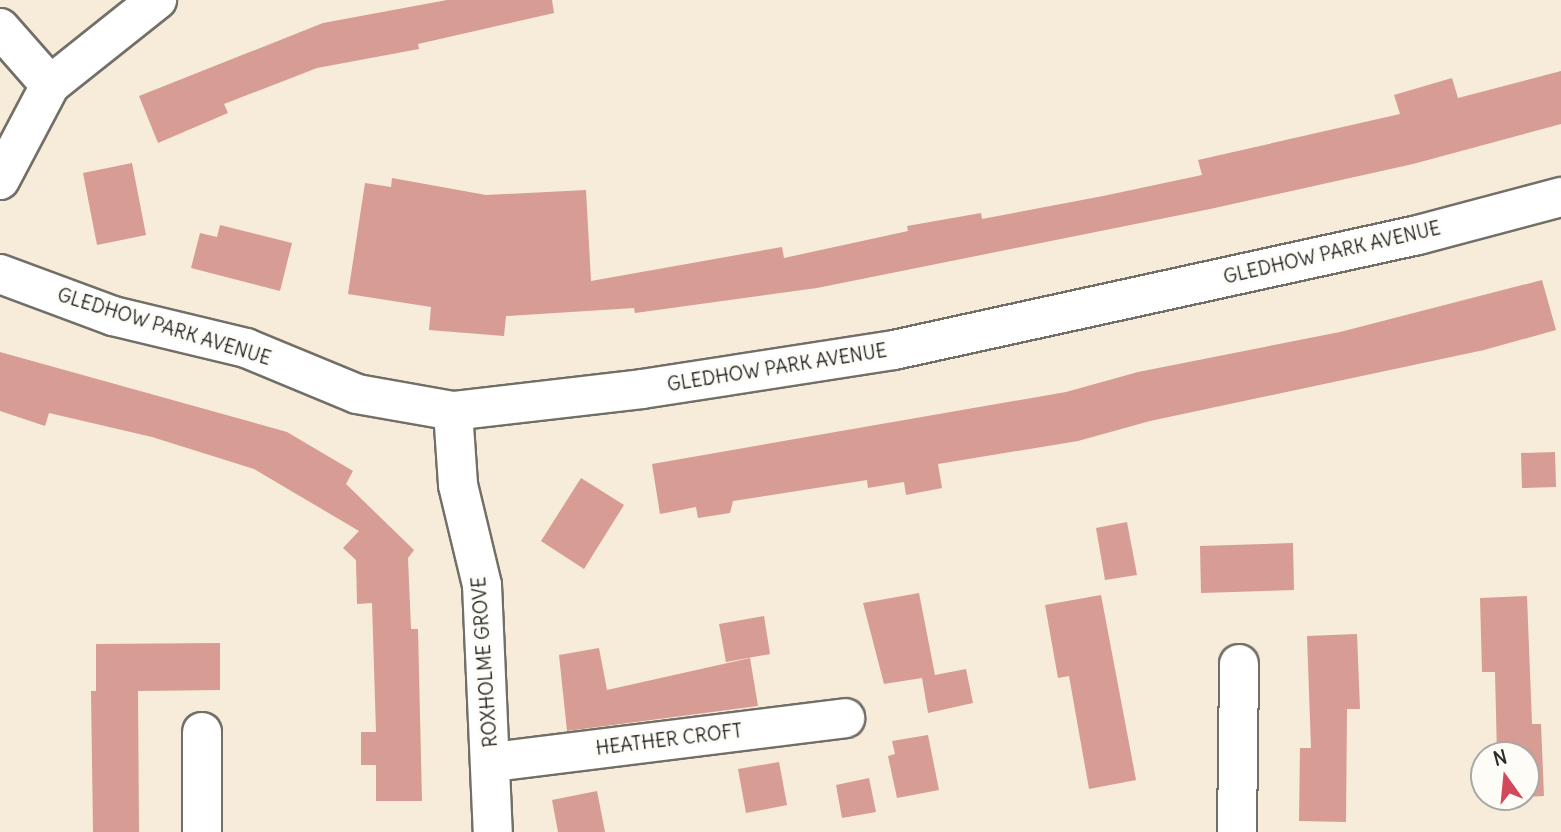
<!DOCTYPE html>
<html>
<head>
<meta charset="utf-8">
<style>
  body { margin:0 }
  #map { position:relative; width:1561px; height:832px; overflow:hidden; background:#f6ecd9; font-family:Delius,sans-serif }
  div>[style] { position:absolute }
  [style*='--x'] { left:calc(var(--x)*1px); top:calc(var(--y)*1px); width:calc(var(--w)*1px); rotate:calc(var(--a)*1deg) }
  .building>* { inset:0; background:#d79c93 }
  .roads { filter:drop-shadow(2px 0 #726f68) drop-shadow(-2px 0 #726f68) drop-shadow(0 2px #726f68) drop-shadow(0 -2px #726f68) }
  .minor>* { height:38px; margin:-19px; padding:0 19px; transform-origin:19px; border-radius:19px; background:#fff }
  span { translate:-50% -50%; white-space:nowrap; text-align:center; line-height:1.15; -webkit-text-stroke:6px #fdfcf7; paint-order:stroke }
  .street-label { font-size:19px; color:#2b2b2b }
  .north { position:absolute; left:1470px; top:741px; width:70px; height:70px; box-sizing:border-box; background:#fdfcf7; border:2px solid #a9a8a5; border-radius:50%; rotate:345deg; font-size:19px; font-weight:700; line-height:28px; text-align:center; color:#2b2b2b }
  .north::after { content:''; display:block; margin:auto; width:24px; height:32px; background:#d1495b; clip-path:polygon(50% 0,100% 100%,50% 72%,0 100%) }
</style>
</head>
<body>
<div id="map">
  <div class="building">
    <div style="clip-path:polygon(447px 0,552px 0,554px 13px,418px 44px,419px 49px,317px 68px,224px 104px,228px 113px,158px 143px,139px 96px,323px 23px)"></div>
    <div style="clip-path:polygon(1561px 71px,1561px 124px,1413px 164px,1210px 209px,817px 288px,635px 313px,634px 308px,506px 316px,504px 336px,429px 330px,431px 307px,348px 294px,365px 183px,391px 187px,392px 178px,486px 195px,586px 190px,591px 281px,782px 247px,784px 258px,908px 231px,907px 226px,981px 213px,982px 219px,1103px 196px,1202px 175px,1198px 160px,1400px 114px,1394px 95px,1452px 78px,1458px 98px)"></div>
    <div style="clip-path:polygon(132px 163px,146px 235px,97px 245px,83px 173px)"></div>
    <div style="clip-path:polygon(220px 225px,292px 243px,280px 291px,191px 268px,200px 233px,217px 237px)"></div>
    <div style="clip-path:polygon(1542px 280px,1556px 330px,1484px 350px,1150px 421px,1078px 441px,938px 464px,942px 488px,906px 495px,904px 482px,868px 488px,867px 480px,733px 501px,730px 513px,698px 518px,696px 507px,660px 514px,652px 464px,1066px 392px,1138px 372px,1340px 332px)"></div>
    <div style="clip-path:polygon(0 352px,287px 432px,353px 471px,346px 484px,414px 550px,408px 558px,411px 629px,418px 629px,422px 801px,376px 801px,376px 765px,361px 765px,361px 732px,376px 732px,372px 603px,357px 604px,356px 560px,343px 548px,359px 531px,254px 469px,152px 437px,49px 413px,45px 426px,0 411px)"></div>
    <div style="clip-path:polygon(1555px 452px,1556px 487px,1522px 488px,1521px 453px)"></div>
    <div style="clip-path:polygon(581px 478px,624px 505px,584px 569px,541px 541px)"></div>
    <div style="clip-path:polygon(1127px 522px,1137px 575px,1105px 580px,1096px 528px)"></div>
    <div style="clip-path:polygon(1293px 543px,1294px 590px,1201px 593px,1200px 546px)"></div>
    <div style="clip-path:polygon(919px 593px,935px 675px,966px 669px,973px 703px,928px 713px,922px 678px,884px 684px,863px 603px)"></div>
    <div style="clip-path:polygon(1101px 595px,1136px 780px,1089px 789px,1069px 676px,1058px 678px,1045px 605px)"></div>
    <div style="clip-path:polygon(1527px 596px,1532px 724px,1541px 724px,1544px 796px,1526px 797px,1526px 755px,1497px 755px,1495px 672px,1482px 672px,1480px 598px)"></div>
    <div style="clip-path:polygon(764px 616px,770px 654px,726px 662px,719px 624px)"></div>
    <div style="clip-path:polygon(1357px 634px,1360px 709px,1347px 709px,1346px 822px,1299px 821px,1300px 748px,1311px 748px,1307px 636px)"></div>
    <div style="clip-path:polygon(220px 643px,220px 690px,138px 691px,139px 832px,93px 832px,91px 691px,96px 691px,96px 644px)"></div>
    <div style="clip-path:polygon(599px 648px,607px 690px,750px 658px,758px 706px,567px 731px,559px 655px)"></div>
    <div style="clip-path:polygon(928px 735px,939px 790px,897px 798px,888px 756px,895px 754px,892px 741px)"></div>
    <div style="clip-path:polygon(779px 762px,787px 805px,746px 813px,738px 769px)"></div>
    <div style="clip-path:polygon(869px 778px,876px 812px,842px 818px,836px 785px)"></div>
    <div style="clip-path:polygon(597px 791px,605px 832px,558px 832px,552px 800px)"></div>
  </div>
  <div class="roads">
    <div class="minor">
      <div style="--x:0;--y:28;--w:76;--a:48.7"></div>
      <div style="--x:0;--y:180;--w:107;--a:-62.2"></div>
      <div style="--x:50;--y:85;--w:137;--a:-38.5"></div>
      <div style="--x:0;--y:274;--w:121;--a:20.4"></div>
      <div style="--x:113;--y:316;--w:137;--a:13.5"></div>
      <div style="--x:246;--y:348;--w:120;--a:22.5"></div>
      <div style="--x:357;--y:394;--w:97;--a:10"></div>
      <div style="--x:453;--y:411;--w:190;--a:-6.6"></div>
      <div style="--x:642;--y:389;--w:255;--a:-8.8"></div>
      <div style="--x:894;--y:350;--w:536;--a:-12.38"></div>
      <div style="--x:1418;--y:235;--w:148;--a:-14.9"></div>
      <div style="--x:453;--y:411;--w:74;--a:86.1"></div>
      <div style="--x:458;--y:485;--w:103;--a:76.5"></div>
      <div style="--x:482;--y:585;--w:247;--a:87.5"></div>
      <div style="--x:202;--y:732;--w:100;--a:90"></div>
      <div style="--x:493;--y:762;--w:355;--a:-7.1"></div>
      <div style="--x:1237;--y:832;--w:168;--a:-89.3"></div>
    </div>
  </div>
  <div class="street-label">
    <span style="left:1332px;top:253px;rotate:-13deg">GLEDHOW PARK AVENUE</span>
    <span style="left:164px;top:327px;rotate:17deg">GLEDHOW PARK AVENUE</span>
    <span style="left:777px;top:368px;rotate:-9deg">GLEDHOW PARK AVENUE</span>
    <span style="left:485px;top:662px;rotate:-94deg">ROXHOLME GROVE</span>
    <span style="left:669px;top:740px;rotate:-7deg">HEATHER CROFT</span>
  </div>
  <div class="north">N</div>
</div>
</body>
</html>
